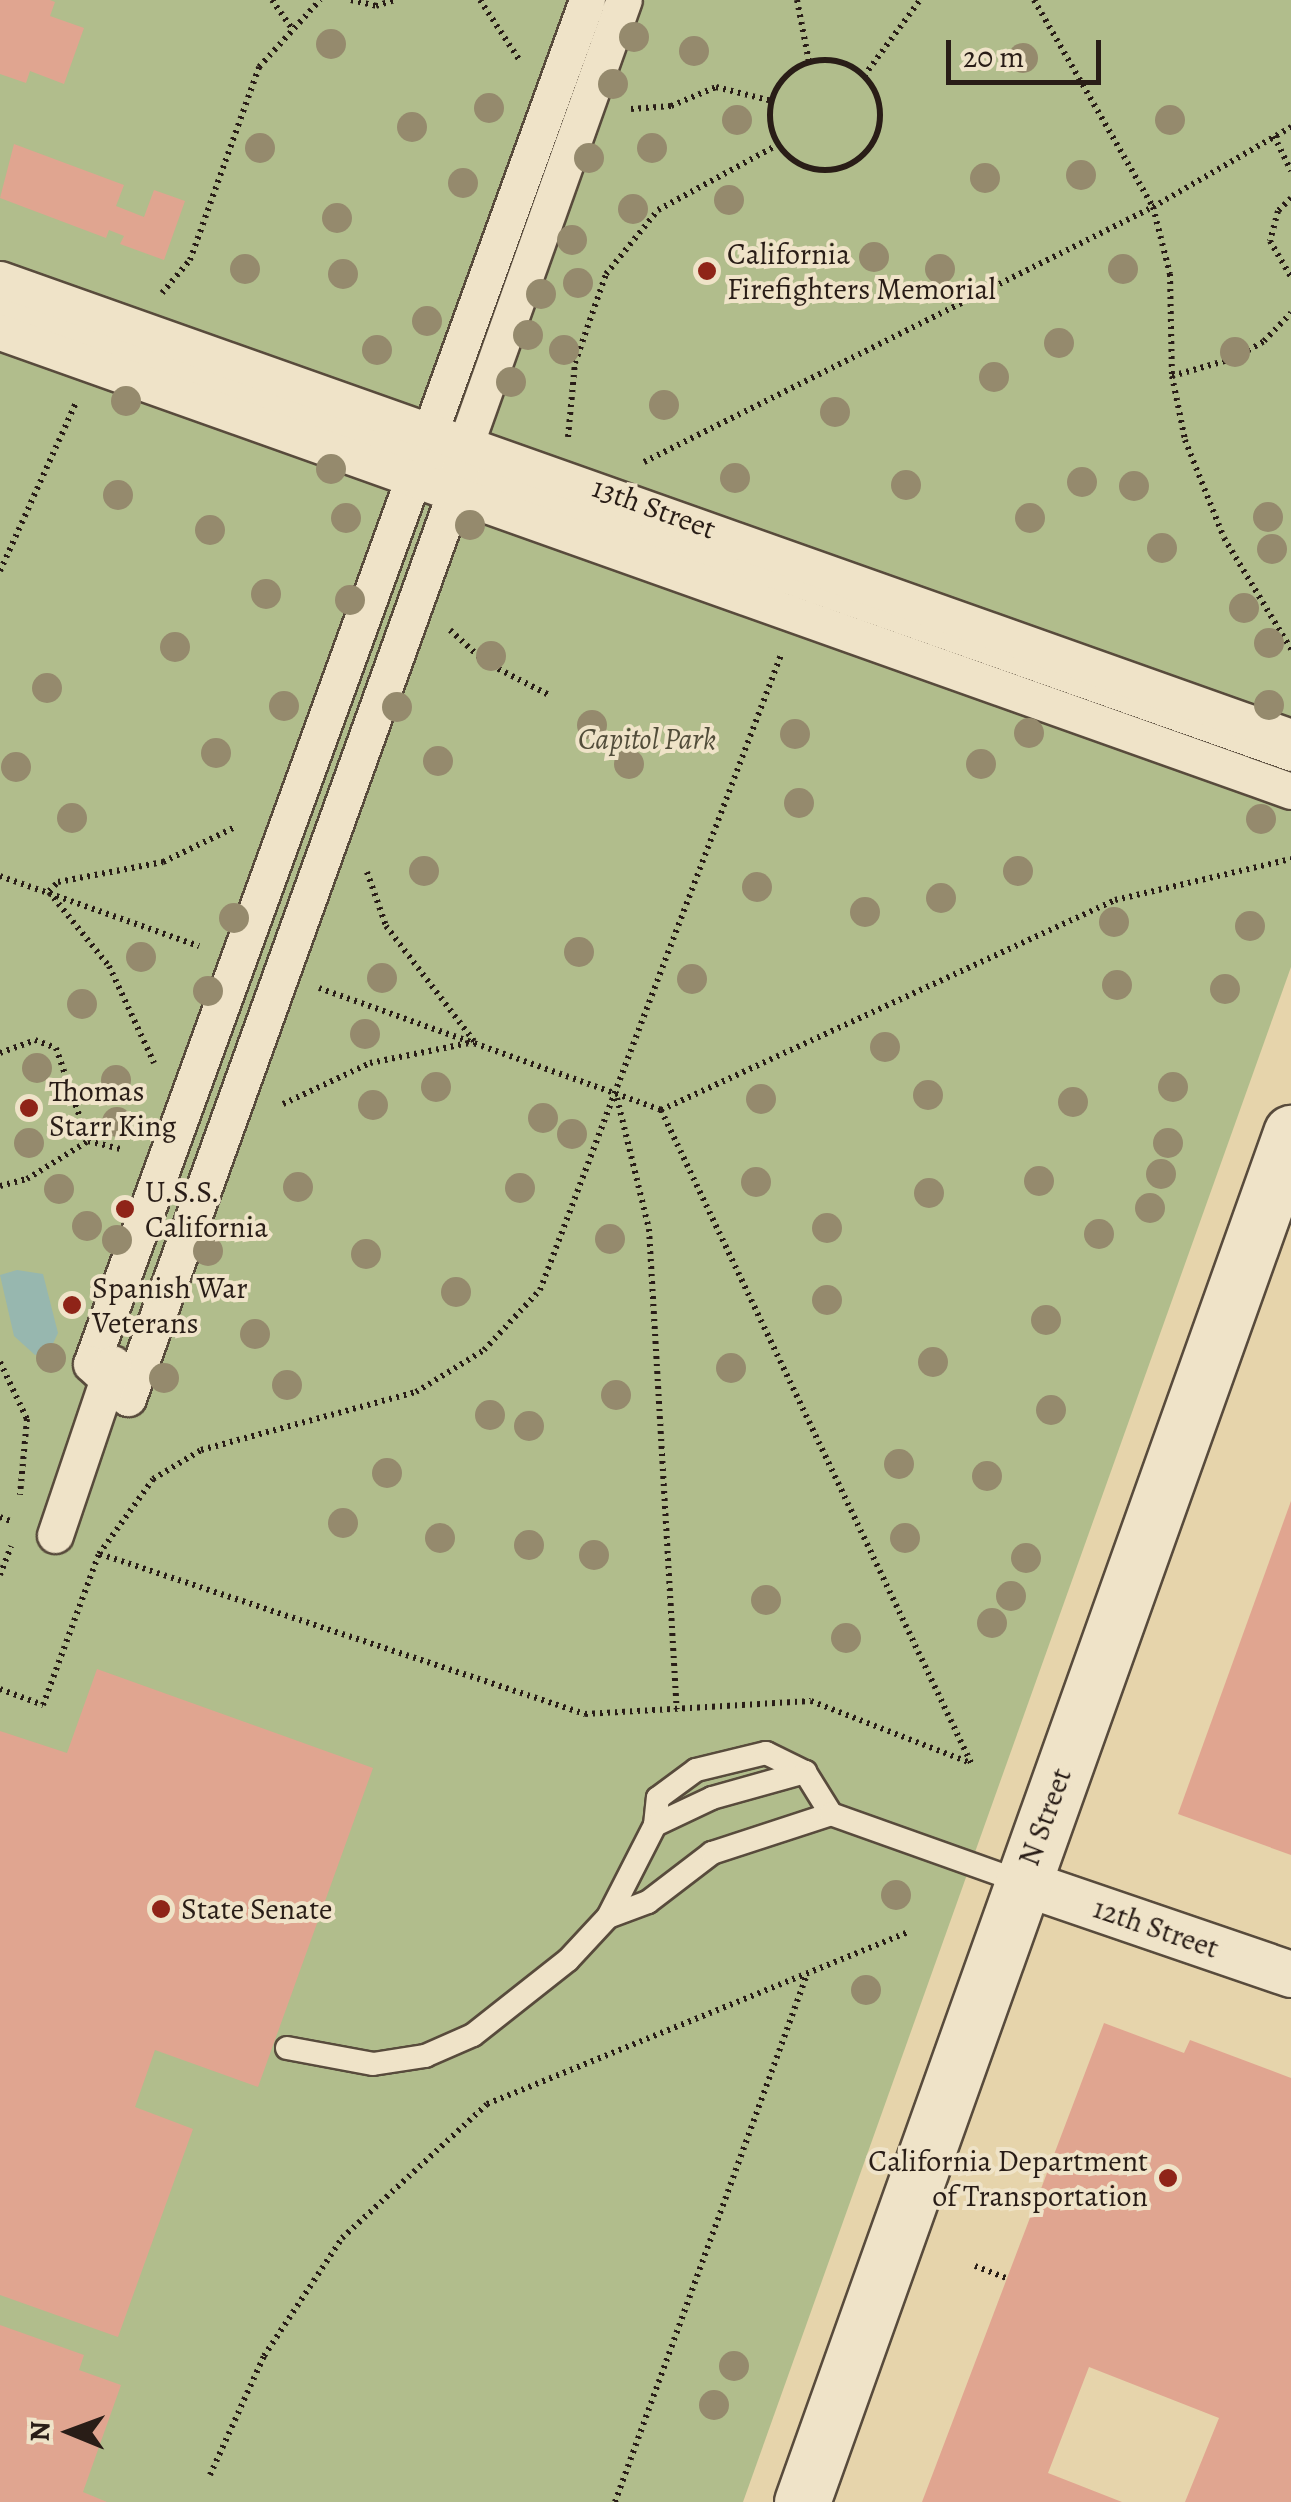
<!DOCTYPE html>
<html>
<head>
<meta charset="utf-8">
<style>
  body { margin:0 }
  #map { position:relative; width:1291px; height:2502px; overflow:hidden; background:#e6d4ab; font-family:Alegreya,serif }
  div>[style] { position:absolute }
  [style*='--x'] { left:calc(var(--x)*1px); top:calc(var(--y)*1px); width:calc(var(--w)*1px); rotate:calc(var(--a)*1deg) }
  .green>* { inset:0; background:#b1bd8c }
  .water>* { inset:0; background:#97b7af }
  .building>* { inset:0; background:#e0a590 }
  .path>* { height:6px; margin-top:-3px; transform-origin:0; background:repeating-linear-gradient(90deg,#291d17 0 2.5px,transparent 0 7.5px) }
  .path>.ring { margin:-3px; padding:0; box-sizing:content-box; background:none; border:6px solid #291d17; border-radius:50% }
  .roads { filter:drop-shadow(2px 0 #584b3c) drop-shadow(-2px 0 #584b3c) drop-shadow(0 2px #584b3c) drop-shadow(0 -2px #584b3c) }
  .service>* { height:22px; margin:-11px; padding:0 11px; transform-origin:11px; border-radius:11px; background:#efe3c8 }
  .pedestrian>* { height:35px; margin:-17.5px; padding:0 17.5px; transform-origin:17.5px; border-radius:17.5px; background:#efe3c8 }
  .minor>* { height:45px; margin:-22.5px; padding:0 22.5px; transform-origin:22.5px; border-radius:22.5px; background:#efe3c8 }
  .secondary>* { height:55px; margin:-27.5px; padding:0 27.5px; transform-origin:27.5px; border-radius:27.5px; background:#efe3c8 }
  .trees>* { width:30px; height:30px; margin:-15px; border-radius:50%; background:#958a6d }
  .dots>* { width:28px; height:28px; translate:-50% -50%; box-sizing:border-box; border:5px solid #efe3c8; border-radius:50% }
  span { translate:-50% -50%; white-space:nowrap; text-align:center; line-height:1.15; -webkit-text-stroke:8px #efe3c8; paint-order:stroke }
  .poi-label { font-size:30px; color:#291d17 }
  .left { translate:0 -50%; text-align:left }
  .right { translate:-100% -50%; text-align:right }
  .street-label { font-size:30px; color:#291d17 }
  .park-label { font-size:30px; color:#524d3a; font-style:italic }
  .north { position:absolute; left:20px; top:2382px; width:100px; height:100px; -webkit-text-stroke:8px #efe3c8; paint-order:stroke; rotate:271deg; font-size:28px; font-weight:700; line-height:40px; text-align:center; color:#291d17 }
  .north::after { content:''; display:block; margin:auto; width:35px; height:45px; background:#291d17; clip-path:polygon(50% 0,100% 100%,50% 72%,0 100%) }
  .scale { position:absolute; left:946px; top:40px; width:155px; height:45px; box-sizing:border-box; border:5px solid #291d17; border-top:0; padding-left:12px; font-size:30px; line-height:35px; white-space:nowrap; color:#291d17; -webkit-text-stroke:8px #efe3c8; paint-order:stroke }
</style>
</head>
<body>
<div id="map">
  <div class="green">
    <div style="clip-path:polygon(0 0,1291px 0,1291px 967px,743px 2502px,0 2502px)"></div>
  </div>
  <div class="water">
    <div style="clip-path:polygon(17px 1270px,43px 1274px,58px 1333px,49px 1352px,35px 1355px,14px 1336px,0 1275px)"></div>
  </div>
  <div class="building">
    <div style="clip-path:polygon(0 0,50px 0,55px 2px,50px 16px,84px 28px,64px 84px,30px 71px,26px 83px,0 74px)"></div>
    <div style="clip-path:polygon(14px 144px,124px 185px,116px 206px,144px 217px,154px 190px,185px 201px,164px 260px,120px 244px,124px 236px,109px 230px,106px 238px,0 198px)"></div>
    <div style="clip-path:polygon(1291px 1501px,1291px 1855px,1178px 1814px)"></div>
    <div style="clip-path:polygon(97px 1669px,373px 1768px,258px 2087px,155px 2050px,135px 2107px,193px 2129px,118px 2337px,0 2295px,0 1731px,67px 1753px)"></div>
    <div style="clip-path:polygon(1104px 2023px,1184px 2053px,1190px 2040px,1291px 2078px,1291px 2502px,1185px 2502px,1219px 2418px,1089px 2367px,1048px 2473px,1122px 2502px,922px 2502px)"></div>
    <div style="clip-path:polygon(0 2325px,84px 2355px,79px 2370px,121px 2385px,83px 2492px,107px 2502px,0 2502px)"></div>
  </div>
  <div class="path">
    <div style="--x:272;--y:0;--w:35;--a:55"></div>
    <div style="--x:351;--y:0;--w:26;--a:13"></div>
    <div style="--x:376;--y:6;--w:20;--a:-18"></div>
    <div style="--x:480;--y:0;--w:73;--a:56.7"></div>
    <div style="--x:797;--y:0;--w:63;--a:79"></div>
    <div style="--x:1034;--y:0;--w:239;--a:60.1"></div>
    <div style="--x:1153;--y:207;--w:69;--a:75.8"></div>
    <div style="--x:1170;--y:274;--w:102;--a:88.9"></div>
    <div style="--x:1172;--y:376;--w:65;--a:78.5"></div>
    <div style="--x:1185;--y:440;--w:105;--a:68.3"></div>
    <div style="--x:1224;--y:538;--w:130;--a:58.9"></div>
    <div class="ring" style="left:770px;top:60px;width:104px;height:104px"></div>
    <div style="--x:864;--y:76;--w:94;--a:-53.6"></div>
    <div style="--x:631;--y:109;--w:40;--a:-4.3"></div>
    <div style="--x:671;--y:106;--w:49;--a:-22.9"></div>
    <div style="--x:716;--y:87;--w:58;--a:14"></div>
    <div style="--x:1274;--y:136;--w:39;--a:64"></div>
    <div style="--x:1291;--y:198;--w:18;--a:135"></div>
    <div style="--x:1278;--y:211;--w:31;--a:105"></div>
    <div style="--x:1270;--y:241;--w:42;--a:59.7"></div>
    <div style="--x:162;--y:293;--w:43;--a:-49.7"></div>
    <div style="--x:190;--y:260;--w:205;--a:-70.3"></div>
    <div style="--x:259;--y:67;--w:91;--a:-47.7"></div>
    <div style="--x:1172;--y:376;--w:66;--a:-15.9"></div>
    <div style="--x:1235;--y:358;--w:34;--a:-30"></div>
    <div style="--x:1264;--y:341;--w:39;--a:-46"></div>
    <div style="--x:568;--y:437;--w:74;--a:-84.6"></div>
    <div style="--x:575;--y:363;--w:94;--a:-70.8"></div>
    <div style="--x:606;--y:274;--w:82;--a:-50.9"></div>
    <div style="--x:658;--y:210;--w:138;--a:-28.6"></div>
    <div style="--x:644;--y:462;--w:569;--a:-26.61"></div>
    <div style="--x:1153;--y:207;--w:160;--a:-30.1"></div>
    <div style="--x:0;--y:571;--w:184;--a:-65.7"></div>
    <div style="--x:450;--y:630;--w:47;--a:42.4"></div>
    <div style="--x:485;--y:662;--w:72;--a:27.3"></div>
    <div style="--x:367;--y:872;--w:57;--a:70.6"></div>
    <div style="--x:386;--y:926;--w:145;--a:52.6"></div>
    <div style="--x:0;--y:876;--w:211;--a:19.4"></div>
    <div style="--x:49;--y:891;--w:13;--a:-45"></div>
    <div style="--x:58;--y:882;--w:107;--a:-10.8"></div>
    <div style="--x:163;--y:862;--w:82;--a:-25.9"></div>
    <div style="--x:49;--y:892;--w:95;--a:51"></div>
    <div style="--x:109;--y:966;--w:107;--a:65.1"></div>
    <div style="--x:319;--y:988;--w:363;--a:19.6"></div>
    <div style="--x:661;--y:1110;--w:500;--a:-24.82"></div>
    <div style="--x:1115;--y:900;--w:181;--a:-13.1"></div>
    <div style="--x:0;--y:1053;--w:37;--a:-20"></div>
    <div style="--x:35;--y:1040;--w:22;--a:21"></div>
    <div style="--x:56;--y:1048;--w:98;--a:71"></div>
    <div style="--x:617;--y:1098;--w:135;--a:76.3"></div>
    <div style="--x:649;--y:1229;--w:481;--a:86.7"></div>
    <div style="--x:283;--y:1104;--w:96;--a:-25.2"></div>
    <div style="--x:370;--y:1063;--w:106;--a:-11.4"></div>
    <div style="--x:661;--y:1110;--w:723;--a:64.6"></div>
    <div style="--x:0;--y:1186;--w:28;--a:-15"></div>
    <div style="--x:27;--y:1179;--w:72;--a:-31.9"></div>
    <div style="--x:88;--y:1141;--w:36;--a:14"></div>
    <div style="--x:0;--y:1362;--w:63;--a:64.7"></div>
    <div style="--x:27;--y:1419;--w:76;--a:95.3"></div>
    <div style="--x:0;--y:1517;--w:14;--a:21"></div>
    <div style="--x:100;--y:1554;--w:511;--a:18.26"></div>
    <div style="--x:585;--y:1714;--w:226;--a:-3.3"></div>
    <div style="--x:811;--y:1701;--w:172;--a:21.2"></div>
    <div style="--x:0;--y:1575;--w:31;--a:-69"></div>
    <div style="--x:0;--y:1689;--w:46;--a:20.4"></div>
    <div style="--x:43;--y:1705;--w:161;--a:-69.7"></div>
    <div style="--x:99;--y:1554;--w:92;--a:-54.2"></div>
    <div style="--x:153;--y:1479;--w:56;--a:-31.1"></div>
    <div style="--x:201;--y:1450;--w:223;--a:-15.1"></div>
    <div style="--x:416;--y:1392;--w:80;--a:-31.7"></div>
    <div style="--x:484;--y:1350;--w:82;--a:-47"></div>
    <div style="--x:540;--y:1290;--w:679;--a:-69.22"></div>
    <div style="--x:975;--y:2266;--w:34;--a:21"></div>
    <div style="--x:210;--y:2475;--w:131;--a:-65.6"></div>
    <div style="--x:264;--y:2356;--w:141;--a:-56.5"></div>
    <div style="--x:342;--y:2238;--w:197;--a:-42.7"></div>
    <div style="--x:487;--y:2104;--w:457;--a:-22.2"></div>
    <div style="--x:615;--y:2502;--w:559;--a:-70.01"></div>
  </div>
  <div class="roads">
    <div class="service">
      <div style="--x:0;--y:305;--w:1369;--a:19.41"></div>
      <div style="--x:655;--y:1825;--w:27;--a:-84"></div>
      <div style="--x:658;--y:1798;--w:47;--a:-36.4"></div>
      <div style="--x:696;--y:1770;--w:72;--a:-13.7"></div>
      <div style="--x:766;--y:1753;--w:43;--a:26"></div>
      <div style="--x:608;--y:1917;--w:43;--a:-20.6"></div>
      <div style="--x:648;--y:1902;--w:81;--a:-37.4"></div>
      <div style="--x:712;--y:1853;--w:125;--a:-18.1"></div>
      <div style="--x:287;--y:2048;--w:87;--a:10.5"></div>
      <div style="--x:373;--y:2064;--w:53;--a:-8.7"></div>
      <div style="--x:425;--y:2056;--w:52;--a:-23.6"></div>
      <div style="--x:473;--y:2035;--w:121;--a:-38.3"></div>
      <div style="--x:568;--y:1960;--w:59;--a:-47.1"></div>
      <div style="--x:608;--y:1917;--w:103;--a:-62.9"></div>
      <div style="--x:655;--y:1825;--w:63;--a:-25.3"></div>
      <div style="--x:712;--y:1798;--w:97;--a:-15.6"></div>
      <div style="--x:805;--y:1772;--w:49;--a:58.2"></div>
      <div style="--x:831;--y:1814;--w:203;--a:19.6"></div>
    </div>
    <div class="pedestrian">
      <div style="--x:587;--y:0;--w:1451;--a:109.98"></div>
      <div style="--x:91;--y:1364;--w:50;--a:42.6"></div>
      <div style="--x:128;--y:1398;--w:960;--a:-70.15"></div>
      <div style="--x:454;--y:495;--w:53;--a:-77"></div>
      <div style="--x:466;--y:443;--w:470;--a:-70.4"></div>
      <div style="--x:0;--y:279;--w:1370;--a:19.53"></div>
      <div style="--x:0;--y:332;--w:1370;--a:19.57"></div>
      <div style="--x:55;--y:1535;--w:181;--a:-71.3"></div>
    </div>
    <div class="minor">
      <div style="--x:1022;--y:1882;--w:284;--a:18.9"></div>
    </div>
    <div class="secondary">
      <div style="--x:802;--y:2502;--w:1454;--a:-70.34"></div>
    </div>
  </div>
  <div class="trees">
    <div style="left:634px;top:37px"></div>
    <div style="left:331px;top:44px"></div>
    <div style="left:694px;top:51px"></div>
    <div style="left:1023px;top:58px"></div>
    <div style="left:613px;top:84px"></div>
    <div style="left:489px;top:108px"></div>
    <div style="left:737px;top:120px"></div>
    <div style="left:1170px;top:120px"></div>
    <div style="left:412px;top:127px"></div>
    <div style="left:260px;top:148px"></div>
    <div style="left:652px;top:148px"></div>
    <div style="left:589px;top:158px"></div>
    <div style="left:1081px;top:175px"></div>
    <div style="left:985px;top:178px"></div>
    <div style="left:463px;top:183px"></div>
    <div style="left:729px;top:200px"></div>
    <div style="left:633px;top:209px"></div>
    <div style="left:337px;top:218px"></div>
    <div style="left:572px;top:240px"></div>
    <div style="left:874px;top:257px"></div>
    <div style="left:245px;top:269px"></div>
    <div style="left:940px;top:269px"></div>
    <div style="left:1123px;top:269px"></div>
    <div style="left:343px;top:274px"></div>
    <div style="left:578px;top:283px"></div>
    <div style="left:541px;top:294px"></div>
    <div style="left:427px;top:321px"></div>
    <div style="left:528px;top:335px"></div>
    <div style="left:1059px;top:343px"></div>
    <div style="left:377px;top:350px"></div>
    <div style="left:564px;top:350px"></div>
    <div style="left:1235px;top:352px"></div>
    <div style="left:994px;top:377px"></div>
    <div style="left:511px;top:382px"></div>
    <div style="left:126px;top:401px"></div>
    <div style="left:664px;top:405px"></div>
    <div style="left:835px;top:412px"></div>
    <div style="left:331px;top:469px"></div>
    <div style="left:735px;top:478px"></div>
    <div style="left:1082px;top:482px"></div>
    <div style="left:906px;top:485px"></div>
    <div style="left:1134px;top:486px"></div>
    <div style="left:118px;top:495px"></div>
    <div style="left:1268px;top:517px"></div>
    <div style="left:346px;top:518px"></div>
    <div style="left:1030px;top:518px"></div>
    <div style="left:470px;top:525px"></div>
    <div style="left:210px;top:530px"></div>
    <div style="left:1162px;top:548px"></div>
    <div style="left:1272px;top:549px"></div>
    <div style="left:266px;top:594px"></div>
    <div style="left:350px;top:600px"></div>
    <div style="left:1244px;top:608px"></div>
    <div style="left:1269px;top:643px"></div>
    <div style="left:175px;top:647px"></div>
    <div style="left:491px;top:656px"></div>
    <div style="left:47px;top:688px"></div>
    <div style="left:1269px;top:705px"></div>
    <div style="left:284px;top:706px"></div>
    <div style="left:397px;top:707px"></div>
    <div style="left:592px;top:725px"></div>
    <div style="left:1029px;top:733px"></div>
    <div style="left:795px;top:734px"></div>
    <div style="left:216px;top:753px"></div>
    <div style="left:438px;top:761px"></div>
    <div style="left:629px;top:764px"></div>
    <div style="left:981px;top:764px"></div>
    <div style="left:16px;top:767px"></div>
    <div style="left:799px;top:803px"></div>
    <div style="left:72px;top:818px"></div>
    <div style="left:1261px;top:819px"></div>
    <div style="left:424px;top:871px"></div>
    <div style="left:1018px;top:871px"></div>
    <div style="left:757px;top:887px"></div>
    <div style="left:941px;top:898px"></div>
    <div style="left:865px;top:912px"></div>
    <div style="left:234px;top:918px"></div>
    <div style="left:1114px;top:922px"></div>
    <div style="left:1250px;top:926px"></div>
    <div style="left:579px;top:952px"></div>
    <div style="left:141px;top:957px"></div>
    <div style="left:382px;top:978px"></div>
    <div style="left:692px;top:979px"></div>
    <div style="left:1117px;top:985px"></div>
    <div style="left:1225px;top:989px"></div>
    <div style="left:208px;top:991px"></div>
    <div style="left:82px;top:1004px"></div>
    <div style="left:365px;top:1034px"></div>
    <div style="left:885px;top:1047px"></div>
    <div style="left:37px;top:1068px"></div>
    <div style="left:116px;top:1080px"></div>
    <div style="left:436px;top:1087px"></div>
    <div style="left:1173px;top:1087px"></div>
    <div style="left:928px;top:1095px"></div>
    <div style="left:761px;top:1099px"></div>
    <div style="left:1073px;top:1102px"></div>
    <div style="left:373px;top:1105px"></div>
    <div style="left:543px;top:1118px"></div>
    <div style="left:117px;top:1122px"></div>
    <div style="left:572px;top:1134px"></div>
    <div style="left:29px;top:1143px"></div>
    <div style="left:1168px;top:1143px"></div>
    <div style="left:1161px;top:1174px"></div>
    <div style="left:1039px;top:1181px"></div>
    <div style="left:756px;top:1182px"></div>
    <div style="left:298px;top:1187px"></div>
    <div style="left:520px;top:1188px"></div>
    <div style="left:59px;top:1189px"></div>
    <div style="left:929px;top:1193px"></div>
    <div style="left:1150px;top:1208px"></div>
    <div style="left:87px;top:1226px"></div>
    <div style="left:827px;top:1228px"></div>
    <div style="left:1099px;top:1234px"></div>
    <div style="left:610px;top:1239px"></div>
    <div style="left:117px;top:1240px"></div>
    <div style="left:208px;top:1251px"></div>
    <div style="left:366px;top:1254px"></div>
    <div style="left:456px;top:1292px"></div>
    <div style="left:827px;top:1300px"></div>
    <div style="left:1046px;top:1320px"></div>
    <div style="left:255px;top:1334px"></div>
    <div style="left:51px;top:1358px"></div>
    <div style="left:933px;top:1362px"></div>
    <div style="left:731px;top:1368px"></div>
    <div style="left:164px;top:1378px"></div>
    <div style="left:287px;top:1385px"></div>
    <div style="left:616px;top:1395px"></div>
    <div style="left:1051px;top:1410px"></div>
    <div style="left:490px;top:1415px"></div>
    <div style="left:529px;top:1426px"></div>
    <div style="left:899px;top:1464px"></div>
    <div style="left:387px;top:1473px"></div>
    <div style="left:987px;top:1476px"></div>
    <div style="left:343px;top:1523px"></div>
    <div style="left:440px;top:1538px"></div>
    <div style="left:905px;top:1538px"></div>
    <div style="left:529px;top:1545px"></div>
    <div style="left:594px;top:1555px"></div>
    <div style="left:1026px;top:1558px"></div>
    <div style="left:1011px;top:1596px"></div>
    <div style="left:766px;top:1600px"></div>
    <div style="left:992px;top:1623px"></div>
    <div style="left:846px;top:1638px"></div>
    <div style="left:896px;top:1895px"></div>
    <div style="left:866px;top:1990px"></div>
    <div style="left:734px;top:2366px"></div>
    <div style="left:714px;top:2405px"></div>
  </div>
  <div class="dots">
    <div style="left:707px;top:271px;background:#8f2418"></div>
    <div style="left:29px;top:1108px;background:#8f2418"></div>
    <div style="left:125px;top:1209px;background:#8f2418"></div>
    <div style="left:72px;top:1305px;background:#8f2418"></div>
    <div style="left:161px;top:1909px;background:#8f2418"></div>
    <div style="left:1168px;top:2178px;background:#8f2418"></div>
  </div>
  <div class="poi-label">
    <span class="left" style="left:727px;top:271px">California<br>Firefighters Memorial</span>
    <span class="left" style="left:49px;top:1108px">Thomas<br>Starr King</span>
    <span class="left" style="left:145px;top:1209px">U.S.S.<br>California</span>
    <span class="left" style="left:92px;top:1305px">Spanish War<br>Veterans</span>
    <span class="left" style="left:181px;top:1909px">State Senate</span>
    <span class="right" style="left:1148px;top:2178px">California Department<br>of Transportation</span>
  </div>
  <div class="street-label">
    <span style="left:654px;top:508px;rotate:20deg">13th Street</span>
    <span style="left:1045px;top:1817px;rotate:-70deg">N Street</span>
    <span style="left:1156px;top:1928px;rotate:19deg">12th Street</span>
  </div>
  <div class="park-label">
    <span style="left:647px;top:739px">Capitol Park</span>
  </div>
  <div class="north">N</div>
  <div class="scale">20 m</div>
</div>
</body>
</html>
